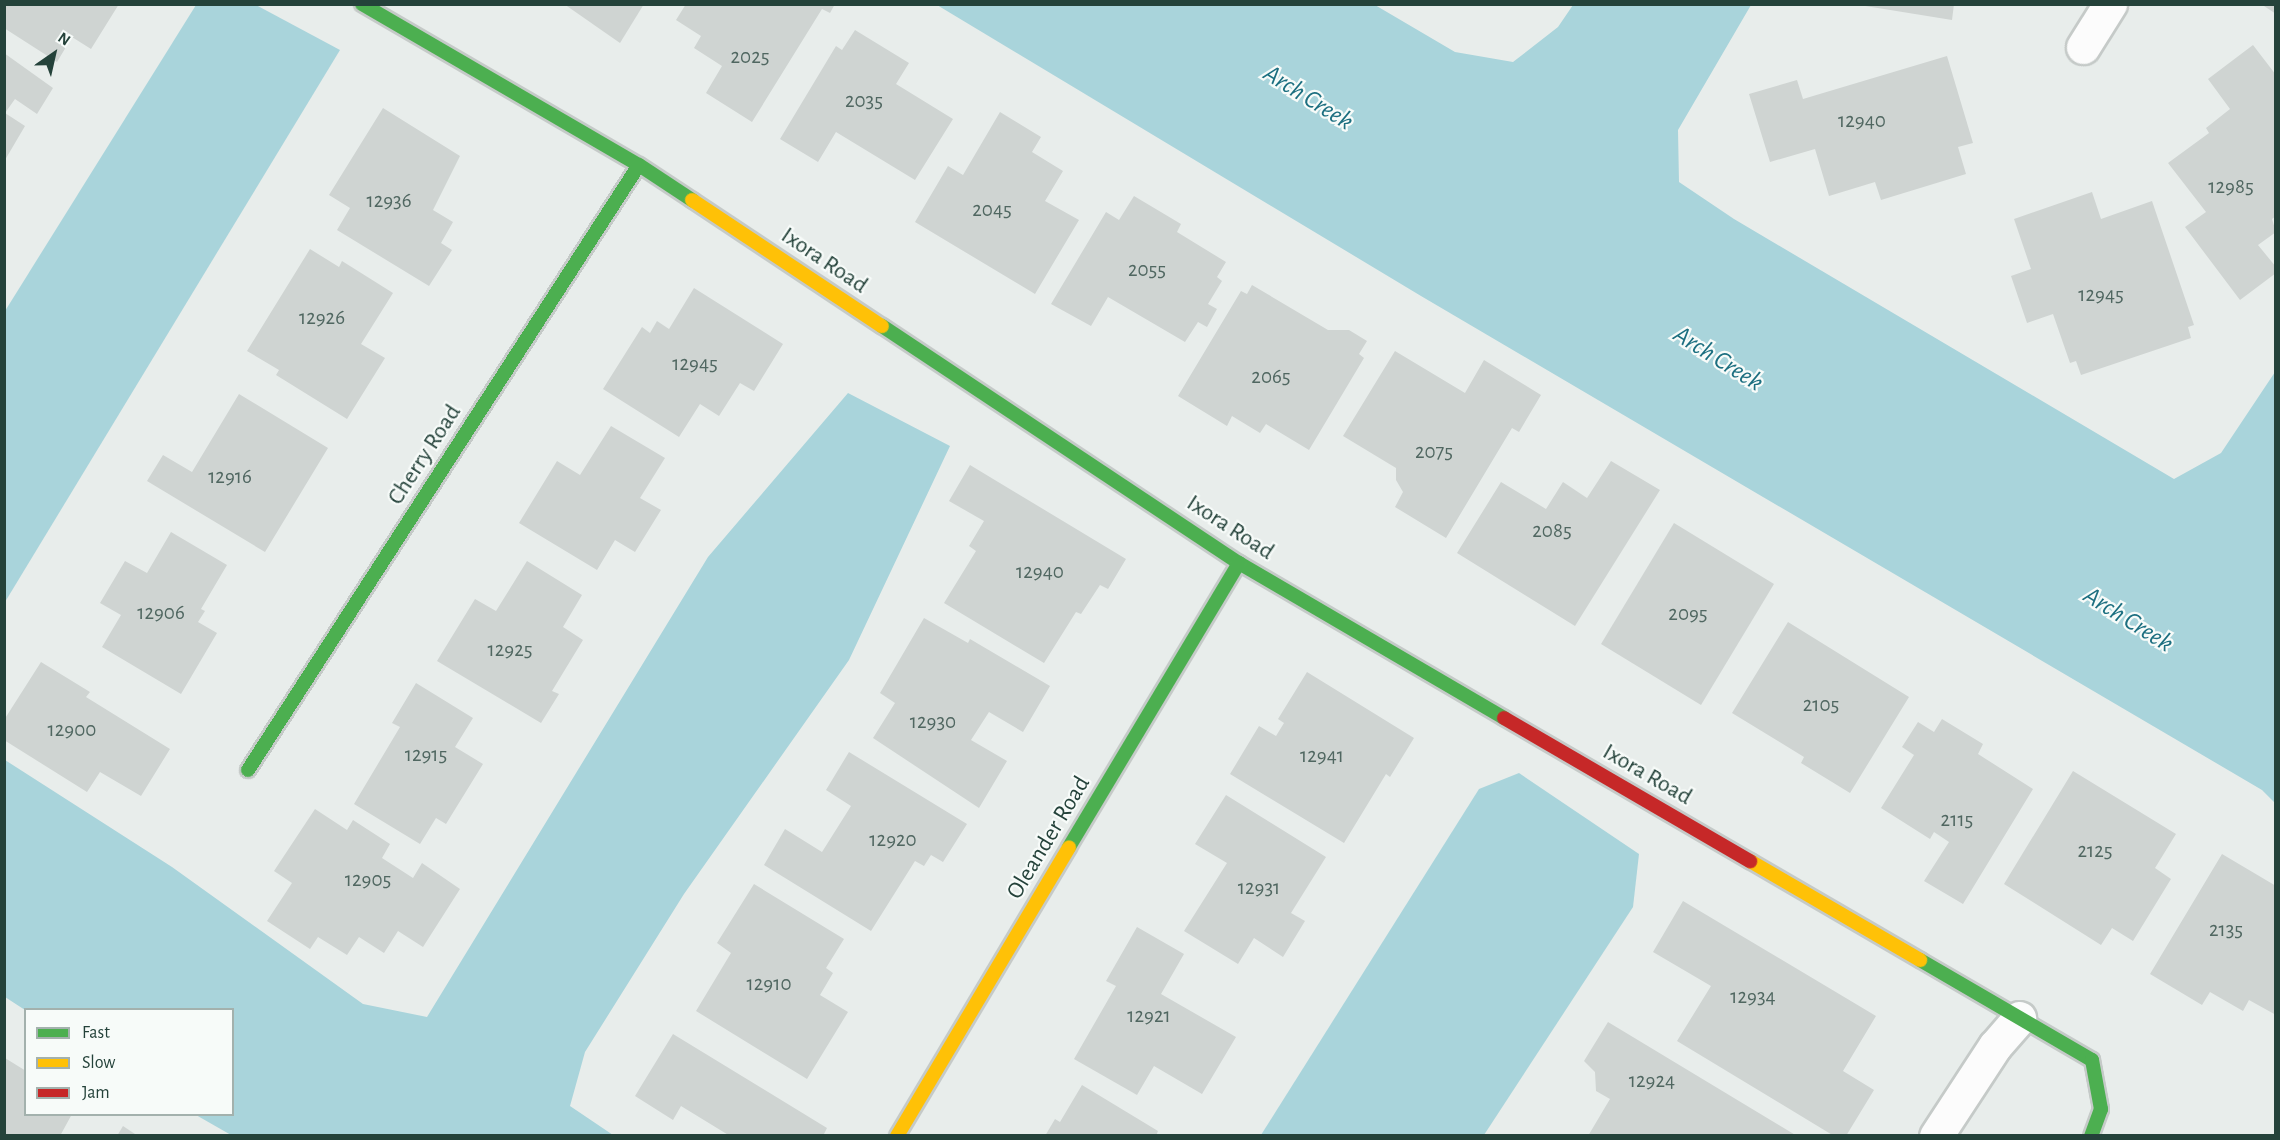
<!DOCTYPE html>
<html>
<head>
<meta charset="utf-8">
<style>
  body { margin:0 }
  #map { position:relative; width:2280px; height:1140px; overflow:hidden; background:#e8edeb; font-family:"Alegreya Sans",sans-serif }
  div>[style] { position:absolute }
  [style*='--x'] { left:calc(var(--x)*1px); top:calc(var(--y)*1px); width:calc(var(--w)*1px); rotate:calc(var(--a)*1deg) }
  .water>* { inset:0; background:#a9d4db }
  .building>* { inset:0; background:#cfd4d2 }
  .roads { filter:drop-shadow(2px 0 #c5cac8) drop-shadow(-2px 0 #c5cac8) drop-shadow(0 2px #c5cac8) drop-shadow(0 -2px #c5cac8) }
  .street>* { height:33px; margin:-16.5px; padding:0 16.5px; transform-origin:16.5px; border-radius:16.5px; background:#fcfcfc }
  .fast>* { height:14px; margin:-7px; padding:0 7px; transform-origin:7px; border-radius:7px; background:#4caf50 }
  .slow>* { height:14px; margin:-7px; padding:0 7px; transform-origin:7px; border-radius:7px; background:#ffc107 }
  .jam>* { height:14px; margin:-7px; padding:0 7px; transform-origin:7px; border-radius:7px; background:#c62828 }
  span { translate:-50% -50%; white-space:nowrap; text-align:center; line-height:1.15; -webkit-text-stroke:4.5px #f7fbf9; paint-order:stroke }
  .number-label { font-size:21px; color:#506761 }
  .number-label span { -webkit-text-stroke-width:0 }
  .street-label { font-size:24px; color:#24423a }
  .water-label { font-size:26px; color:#1c6f80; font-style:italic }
  .frame { position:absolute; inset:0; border:6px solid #24423a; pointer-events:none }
  .legend { position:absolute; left:24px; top:1008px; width:210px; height:108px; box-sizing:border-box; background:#f7fbf9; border:2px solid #a3b1ad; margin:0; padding:8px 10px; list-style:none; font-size:18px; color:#24423a }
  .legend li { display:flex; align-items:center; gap:12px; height:30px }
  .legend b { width:30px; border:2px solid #a3b1ad }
  .north { position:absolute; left:24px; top:24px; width:60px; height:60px; -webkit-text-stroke:4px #f7fbf9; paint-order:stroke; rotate:34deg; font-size:16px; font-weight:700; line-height:24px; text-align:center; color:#24423a }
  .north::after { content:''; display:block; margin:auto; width:21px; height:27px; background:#24423a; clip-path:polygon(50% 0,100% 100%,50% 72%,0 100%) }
</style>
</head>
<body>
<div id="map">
  <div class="water">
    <div style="clip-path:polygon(196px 5px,256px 5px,340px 50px,5px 602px,5px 311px)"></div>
    <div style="clip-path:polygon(937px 5px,1375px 5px,1455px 52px,1513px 62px,1558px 27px,1573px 5px,1751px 5px,1678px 130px,1679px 182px,1734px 219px,2174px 479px,2221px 453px,2275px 372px,2275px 803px,2262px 790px,1421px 296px)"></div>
    <div style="clip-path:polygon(848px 393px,950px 446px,849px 660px,684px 894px,585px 1052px,570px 1106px,613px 1135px,231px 1135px,196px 1115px,232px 1114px,232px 1010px,25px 1010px,5px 997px,5px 760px,172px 867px,363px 1004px,427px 1017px,708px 557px)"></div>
    <div style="clip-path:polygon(1519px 773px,1639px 854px,1633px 907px,1484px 1135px,1261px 1135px,1479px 789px)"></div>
  </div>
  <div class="building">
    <div style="clip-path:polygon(4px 4px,119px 4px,91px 49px,72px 37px,57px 62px,4px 28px)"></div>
    <div style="clip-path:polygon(564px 4px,644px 4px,620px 43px)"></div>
    <div style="clip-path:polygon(686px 4px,835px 4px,830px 13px,822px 9px,752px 122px,706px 93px,722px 66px,694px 48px,701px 36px,676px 20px)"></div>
    <div style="clip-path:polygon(1853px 4px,1954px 4px,1952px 20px)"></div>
    <div style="clip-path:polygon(2261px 4px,2276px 4px,2276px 14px)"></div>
    <div style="clip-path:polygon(855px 30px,909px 63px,896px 84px,953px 119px,915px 180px,836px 132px,818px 162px,780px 139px,836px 46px,842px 50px)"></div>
    <div style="clip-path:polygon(2253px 45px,2276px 75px,2276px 216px,2272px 219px,2276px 232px,2258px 245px,2276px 267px,2276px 273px,2240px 300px,2185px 227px,2206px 212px,2168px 163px,2209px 133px,2206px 128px,2230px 109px,2208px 79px)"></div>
    <div style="clip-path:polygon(4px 53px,53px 88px,37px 114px,15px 99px,5px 113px,25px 126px,5px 160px)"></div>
    <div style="clip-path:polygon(1947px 56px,1973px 143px,1958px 147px,1966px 174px,1881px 200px,1875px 182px,1829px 196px,1815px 149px,1770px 162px,1749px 94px,1797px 80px,1803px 99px)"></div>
    <div style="clip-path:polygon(383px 108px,460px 156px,433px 210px,453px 222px,441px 243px,452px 250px,429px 286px,337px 230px,350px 208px,329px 195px)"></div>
    <div style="clip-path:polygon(1000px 112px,1041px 137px,1032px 152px,1063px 171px,1045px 201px,1079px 220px,1035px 294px,915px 222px,948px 166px,963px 175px)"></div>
    <div style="clip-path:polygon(2092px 192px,2101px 219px,2152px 201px,2194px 325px,2188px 327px,2191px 338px,2081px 375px,2076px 361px,2070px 363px,2053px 314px,2027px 323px,2011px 276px,2031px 269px,2014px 219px)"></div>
    <div style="clip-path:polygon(1134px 196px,1181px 224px,1177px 232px,1226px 262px,1217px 277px,1222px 281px,1208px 304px,1217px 309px,1207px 327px,1198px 322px,1185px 342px,1108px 297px,1091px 326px,1051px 304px,1106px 212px,1119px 220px)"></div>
    <div style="clip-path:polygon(310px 249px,339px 267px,342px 261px,393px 293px,361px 344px,385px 358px,347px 419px,276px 375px,279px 370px,247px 351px)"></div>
    <div style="clip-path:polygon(1252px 285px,1328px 330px,1349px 330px,1367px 341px,1359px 354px,1364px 358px,1309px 450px,1266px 424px,1260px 433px,1232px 416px,1227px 426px,1178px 396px,1241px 291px,1247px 294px)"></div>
    <div style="clip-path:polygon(694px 288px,783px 344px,754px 391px,740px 383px,719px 416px,700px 404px,679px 437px,603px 389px,642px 327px,650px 333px,657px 321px,669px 329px)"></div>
    <div style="clip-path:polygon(1395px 351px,1465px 393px,1484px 360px,1541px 395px,1519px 432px,1512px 428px,1446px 538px,1395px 507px,1403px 492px,1396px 480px,1396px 468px,1343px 436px)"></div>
    <div style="clip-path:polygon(239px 394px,328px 448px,265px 552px,147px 481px,163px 455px,192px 472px)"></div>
    <div style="clip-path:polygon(611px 426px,665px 458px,640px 498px,661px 510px,635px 552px,615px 540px,597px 570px,519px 523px,557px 461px,580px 475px)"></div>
    <div style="clip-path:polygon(1611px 461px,1660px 490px,1575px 626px,1457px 553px,1501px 482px,1546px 509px,1563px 482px,1587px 498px)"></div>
    <div style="clip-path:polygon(970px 465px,1126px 559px,1108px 589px,1100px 585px,1081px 614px,1076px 612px,1044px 663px,944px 603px,976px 551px,969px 546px,984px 521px,949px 501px)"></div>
    <div style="clip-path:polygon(1674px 523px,1774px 584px,1701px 705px,1601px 644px)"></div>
    <div style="clip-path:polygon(171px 532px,227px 565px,201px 609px,205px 611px,198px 622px,217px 633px,181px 694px,102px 647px,121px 615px,100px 603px,125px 561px,147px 573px)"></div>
    <div style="clip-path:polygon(527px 561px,582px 595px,563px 627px,583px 640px,552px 691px,559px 694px,541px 723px,437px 661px,475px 599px,496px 611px)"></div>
    <div style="clip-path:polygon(924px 618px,968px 643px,970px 639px,1050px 686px,1023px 732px,989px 712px,971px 740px,1007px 761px,979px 808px,873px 738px,895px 703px,880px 693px)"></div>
    <div style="clip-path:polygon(1788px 622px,1909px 697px,1850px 793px,1801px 763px,1804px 757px,1732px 713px)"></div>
    <div style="clip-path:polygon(41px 662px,90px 692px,86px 697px,170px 749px,141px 796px,100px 772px,87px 792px,4px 740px,4px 720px)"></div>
    <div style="clip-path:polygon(1307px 672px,1414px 738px,1390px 777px,1386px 774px,1344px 843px,1230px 774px,1259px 726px,1276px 736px,1284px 723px,1278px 719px)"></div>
    <div style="clip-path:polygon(416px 683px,473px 718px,455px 747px,483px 764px,446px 824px,436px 818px,420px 844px,354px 804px,400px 727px,392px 723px)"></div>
    <div style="clip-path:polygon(1942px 719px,1983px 744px,1978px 754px,2033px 789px,1963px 904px,1924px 881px,1949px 842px,1934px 832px,1930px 839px,1881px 808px,1914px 755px,1902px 747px,1918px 722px,1934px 732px)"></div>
    <div style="clip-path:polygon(849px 752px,967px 824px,943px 862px,931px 855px,924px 866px,915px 861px,871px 931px,764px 865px,785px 829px,822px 852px,851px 806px,826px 790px)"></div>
    <div style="clip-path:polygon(2073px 771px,2176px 834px,2155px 868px,2171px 879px,2133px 941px,2112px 928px,2101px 945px,2004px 884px)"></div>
    <div style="clip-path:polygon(1226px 795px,1326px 857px,1291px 913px,1305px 921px,1283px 957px,1254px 938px,1238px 964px,1184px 931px,1227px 863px,1195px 844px)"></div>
    <div style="clip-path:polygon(315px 809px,347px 830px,353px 820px,390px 844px,382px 858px,413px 878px,422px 863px,460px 889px,423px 947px,398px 931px,384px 953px,359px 937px,347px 955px,318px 937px,310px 949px,267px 921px,292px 883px,274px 871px)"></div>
    <div style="clip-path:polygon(2222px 854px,2276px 886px,2276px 1015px,2249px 1000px,2243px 1011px,2210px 992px,2202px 1005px,2150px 974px)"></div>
    <div style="clip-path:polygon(754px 884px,844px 939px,826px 968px,833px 973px,820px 995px,848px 1012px,807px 1079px,696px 1011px,731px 953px,717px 943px)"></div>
    <div style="clip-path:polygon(1683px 901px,1876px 1016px,1843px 1071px,1874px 1090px,1846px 1136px,1834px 1136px,1677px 1041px,1711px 986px,1653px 952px)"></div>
    <div style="clip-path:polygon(1137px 927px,1184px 954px,1161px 994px,1236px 1037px,1202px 1094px,1154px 1066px,1137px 1095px,1074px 1059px,1116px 986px,1106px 981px)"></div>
    <div style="clip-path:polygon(1608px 1022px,1797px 1136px,1588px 1136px,1610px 1099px,1596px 1091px,1595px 1072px,1584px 1061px)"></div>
    <div style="clip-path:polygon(673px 1034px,827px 1128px,823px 1136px,730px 1136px,681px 1106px,673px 1120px,635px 1096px)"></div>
    <div style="clip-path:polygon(5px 1058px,26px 1071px,26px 1114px,72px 1114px,60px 1136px,5px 1136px)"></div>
    <div style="clip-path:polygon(1082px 1085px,1158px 1131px,1156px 1136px,1045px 1136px,1055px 1119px,1060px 1122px)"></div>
    <div style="clip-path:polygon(123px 1126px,138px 1136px,117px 1136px)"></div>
  </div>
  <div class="roads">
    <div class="street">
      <div style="--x:2083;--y:47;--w:51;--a:-57.9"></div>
      <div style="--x:1936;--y:1136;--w:108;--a:-56.8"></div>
      <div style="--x:1995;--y:1046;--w:37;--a:-49"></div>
    </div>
    <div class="fast">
      <div style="--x:362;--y:4;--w:320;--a:30.2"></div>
      <div style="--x:639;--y:165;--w:64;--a:33.4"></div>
      <div style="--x:882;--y:326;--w:429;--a:33.6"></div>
      <div style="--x:1239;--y:563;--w:307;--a:30.3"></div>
      <div style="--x:248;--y:770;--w:720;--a:-57.13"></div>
      <div style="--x:1069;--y:847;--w:331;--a:-59.1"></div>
      <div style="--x:1920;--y:960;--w:199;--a:30.2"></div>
      <div style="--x:2092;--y:1060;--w:50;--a:79.6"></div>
      <div style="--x:2101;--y:1109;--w:29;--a:110"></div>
    </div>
    <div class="slow">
      <div style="--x:692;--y:200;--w:228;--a:33.6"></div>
      <div style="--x:1750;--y:861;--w:197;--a:30.2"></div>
      <div style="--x:897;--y:1136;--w:336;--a:-59.2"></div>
    </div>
    <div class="jam">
      <div style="--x:1504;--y:718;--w:285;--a:30.2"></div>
    </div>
  </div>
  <div class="number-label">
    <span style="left:750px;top:57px">2025</span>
    <span style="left:864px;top:101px">2035</span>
    <span style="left:1862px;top:121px">12940</span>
    <span style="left:2231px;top:187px">12985</span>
    <span style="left:389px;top:201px">12936</span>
    <span style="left:992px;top:210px">2045</span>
    <span style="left:1147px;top:270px">2055</span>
    <span style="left:2101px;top:295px">12945</span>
    <span style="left:322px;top:318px">12926</span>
    <span style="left:695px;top:364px">12945</span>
    <span style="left:1271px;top:377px">2065</span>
    <span style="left:1434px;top:452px">2075</span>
    <span style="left:230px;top:477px">12916</span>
    <span style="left:1552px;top:531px">2085</span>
    <span style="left:1040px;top:572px">12940</span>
    <span style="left:161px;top:613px">12906</span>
    <span style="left:1688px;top:614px">2095</span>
    <span style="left:510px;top:650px">12925</span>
    <span style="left:1821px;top:705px">2105</span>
    <span style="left:933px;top:722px">12930</span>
    <span style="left:72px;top:730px">12900</span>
    <span style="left:426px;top:755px">12915</span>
    <span style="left:1322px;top:756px">12941</span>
    <span style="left:1957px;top:820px">2115</span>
    <span style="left:893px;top:840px">12920</span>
    <span style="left:2095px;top:851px">2125</span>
    <span style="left:368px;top:880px">12905</span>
    <span style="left:1259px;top:888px">12931</span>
    <span style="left:2226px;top:930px">2135</span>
    <span style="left:769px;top:984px">12910</span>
    <span style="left:1753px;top:997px">12934</span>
    <span style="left:1149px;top:1016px">12921</span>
    <span style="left:1652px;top:1081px">12924</span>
  </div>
  <div class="street-label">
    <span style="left:824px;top:261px;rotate:34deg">Ixora Road</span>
    <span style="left:425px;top:455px;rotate:-57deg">Cherry Road</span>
    <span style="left:1230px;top:528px;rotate:33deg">Ixora Road</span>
    <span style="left:1647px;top:775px;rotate:30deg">Ixora Road</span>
    <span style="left:1049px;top:838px;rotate:-59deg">Oleander Road</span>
  </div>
  <div class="water-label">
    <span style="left:1308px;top:98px;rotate:32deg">Arch Creek</span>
    <span style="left:1718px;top:359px;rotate:32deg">Arch Creek</span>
    <span style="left:2128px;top:620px;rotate:32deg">Arch Creek</span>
  </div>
  <div class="frame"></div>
  <ul class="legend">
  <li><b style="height:8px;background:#4caf50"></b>Fast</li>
  <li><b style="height:8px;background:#ffc107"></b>Slow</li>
  <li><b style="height:8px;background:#c62828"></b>Jam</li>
  </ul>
  <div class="north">N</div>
</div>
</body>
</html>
